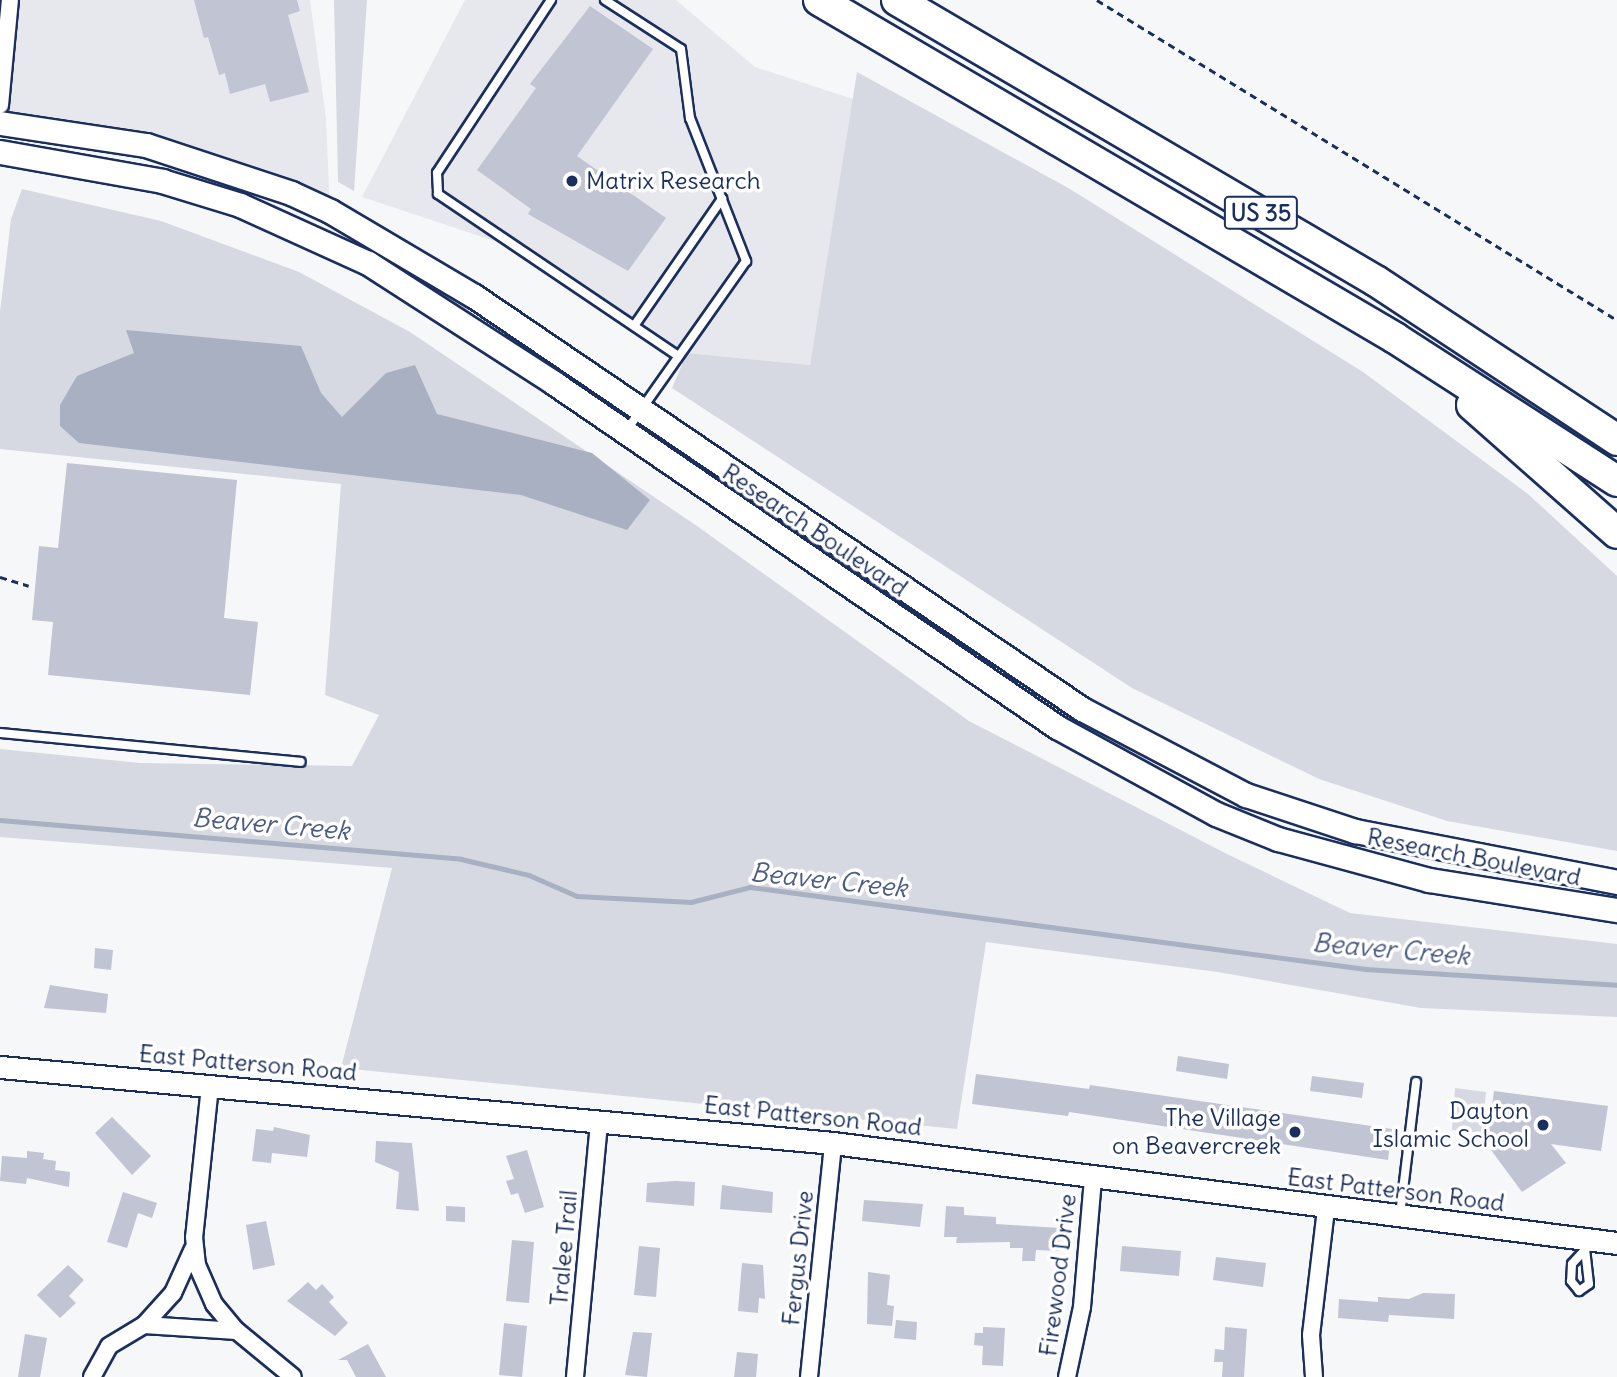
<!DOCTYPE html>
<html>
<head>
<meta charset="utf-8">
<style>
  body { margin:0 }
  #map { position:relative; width:1617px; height:1377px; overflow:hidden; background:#f6f7f9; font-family:Delius,sans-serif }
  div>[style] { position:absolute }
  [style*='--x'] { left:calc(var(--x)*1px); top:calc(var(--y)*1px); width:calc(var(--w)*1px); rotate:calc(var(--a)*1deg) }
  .built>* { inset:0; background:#e6e8ee }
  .green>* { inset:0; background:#d6d9e2 }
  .water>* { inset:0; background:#a9b0c1 }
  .stream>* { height:4.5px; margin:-2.25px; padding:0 2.25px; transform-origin:2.25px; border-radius:2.25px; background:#a9b0c1 }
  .building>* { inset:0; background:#c0c4d3 }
  .path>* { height:2.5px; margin-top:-1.25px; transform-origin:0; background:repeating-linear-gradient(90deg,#1b2f5e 0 7px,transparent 0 12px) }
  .roads { filter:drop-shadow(2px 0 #1b2f5e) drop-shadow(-2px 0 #1b2f5e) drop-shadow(0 2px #1b2f5e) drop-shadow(0 -2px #1b2f5e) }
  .service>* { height:8px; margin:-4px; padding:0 4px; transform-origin:4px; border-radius:4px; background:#fff }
  .minor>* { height:16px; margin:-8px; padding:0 8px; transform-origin:8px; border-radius:8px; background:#fff }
  .tertiary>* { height:21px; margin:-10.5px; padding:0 10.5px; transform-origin:10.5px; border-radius:10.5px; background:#fff }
  .secondary>* { height:23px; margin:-11.5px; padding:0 11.5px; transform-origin:11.5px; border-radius:11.5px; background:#fff }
  .motorway>* { height:30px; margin:-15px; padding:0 15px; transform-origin:15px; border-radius:15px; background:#fff }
  .dots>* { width:19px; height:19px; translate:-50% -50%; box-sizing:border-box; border:4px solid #fff; border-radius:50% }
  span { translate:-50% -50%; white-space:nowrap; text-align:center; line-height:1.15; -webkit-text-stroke:7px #fff; paint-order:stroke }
  .shield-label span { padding:2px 5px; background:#fff; border:2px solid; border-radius:5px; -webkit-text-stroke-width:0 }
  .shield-label { font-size:23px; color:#1b2f5e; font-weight:700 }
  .poi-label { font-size:24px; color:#1b2f5e }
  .left { translate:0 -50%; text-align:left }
  .right { translate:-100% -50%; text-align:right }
  .street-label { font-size:24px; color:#1b2f5e }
  .water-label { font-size:26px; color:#4d5c81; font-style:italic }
</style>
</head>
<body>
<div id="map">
  <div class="built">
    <div style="clip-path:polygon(0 0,310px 0,326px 118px,330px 211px,146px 145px,0 123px)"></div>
    <div style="clip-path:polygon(465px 0,676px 0,755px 67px,853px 99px,810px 365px,687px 353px,512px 247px,362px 197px)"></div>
  </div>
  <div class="green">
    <div style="clip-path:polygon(334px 0,367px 0,354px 191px,338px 182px)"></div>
    <div style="clip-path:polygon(857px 72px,1070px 189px,1363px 372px,1528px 494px,1617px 576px,1617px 851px,1447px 821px,1319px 779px,1132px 688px,672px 388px,687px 353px,810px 365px)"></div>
    <div style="clip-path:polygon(22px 189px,161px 221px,299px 272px,410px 332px,697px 526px,969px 721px,1229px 855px,1350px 913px,1617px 944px,1617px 1017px,1421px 1008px,1218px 972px,986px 942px,957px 1129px,341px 1068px,392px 868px,0 837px,0 749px,140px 763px,352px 766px,379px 715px,325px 695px,341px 484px,0 449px,0 312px,11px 219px)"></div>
    <div style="clip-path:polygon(1455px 1088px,1486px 1092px,1482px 1133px,1452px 1130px)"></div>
  </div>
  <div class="water">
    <div style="clip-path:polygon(126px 330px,301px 346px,321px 393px,342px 417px,386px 373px,415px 365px,437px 414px,592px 453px,650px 500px,627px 530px,521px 495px,79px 443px,60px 426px,60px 405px,77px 376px,134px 353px)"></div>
  </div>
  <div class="stream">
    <div style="--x:0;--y:820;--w:463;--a:4.8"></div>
    <div style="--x:461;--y:859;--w:70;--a:13.2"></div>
    <div style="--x:529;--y:875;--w:52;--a:23.6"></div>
    <div style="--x:577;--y:896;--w:114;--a:3"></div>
    <div style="--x:691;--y:902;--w:61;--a:-14.3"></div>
    <div style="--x:750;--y:887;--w:621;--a:7.58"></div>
    <div style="--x:1366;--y:969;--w:252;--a:3.6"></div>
  </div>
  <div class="building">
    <div style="clip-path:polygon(194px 0,297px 0,300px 11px,288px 15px,309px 92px,270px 102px,265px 84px,230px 94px,225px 73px,219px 75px,208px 37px,204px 38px)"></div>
    <div style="clip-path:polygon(590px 6px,653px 49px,577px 156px,666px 218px,628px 271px,528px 214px,531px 209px,477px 170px,536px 88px,530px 84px)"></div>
    <div style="clip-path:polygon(67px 463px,237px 480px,224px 618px,258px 622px,250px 695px,48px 675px,53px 622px,32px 620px,39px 546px,58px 548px)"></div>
    <div style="clip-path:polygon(95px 948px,113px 950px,111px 970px,94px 968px)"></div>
    <div style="clip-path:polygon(50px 985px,108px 994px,106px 1013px,44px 1008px)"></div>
    <div style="clip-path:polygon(1178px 1056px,1229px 1064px,1227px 1079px,1176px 1071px)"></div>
    <div style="clip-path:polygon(976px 1074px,1089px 1089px,1090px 1085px,1392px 1129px,1388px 1160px,1069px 1112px,1068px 1116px,972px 1104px)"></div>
    <div style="clip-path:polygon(1312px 1076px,1364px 1083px,1362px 1098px,1310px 1091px)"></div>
    <div style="clip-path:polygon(1494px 1091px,1608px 1106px,1601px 1151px,1551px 1144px,1566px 1163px,1522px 1192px,1491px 1150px,1505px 1138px,1488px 1136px)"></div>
    <div style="clip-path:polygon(112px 1117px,151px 1156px,132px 1175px,95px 1133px)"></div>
    <div style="clip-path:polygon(274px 1127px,310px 1135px,307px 1157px,272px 1153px,271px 1163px,252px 1161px,256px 1129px,273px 1131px)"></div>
    <div style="clip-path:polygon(376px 1141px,412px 1143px,419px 1211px,396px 1209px,399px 1172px,375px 1162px)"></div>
    <div style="clip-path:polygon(527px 1150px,544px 1207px,525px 1213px,518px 1193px,511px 1195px,506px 1181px,514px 1179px,506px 1156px)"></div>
    <div style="clip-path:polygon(27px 1151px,44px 1153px,43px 1159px,56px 1161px,55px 1170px,70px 1172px,69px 1187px,27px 1178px,26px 1184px,0 1181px,2px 1156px,27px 1158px)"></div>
    <div style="clip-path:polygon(675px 1181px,695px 1182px,694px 1206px,646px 1202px,647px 1183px)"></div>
    <div style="clip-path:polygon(722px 1185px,773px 1192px,772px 1213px,720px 1209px)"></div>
    <div style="clip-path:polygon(123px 1192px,157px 1203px,152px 1218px,138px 1213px,127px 1248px,107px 1242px)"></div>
    <div style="clip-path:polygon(864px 1200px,923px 1204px,920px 1227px,862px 1221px)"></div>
    <div style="clip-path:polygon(446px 1206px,465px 1207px,465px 1222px,446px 1221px)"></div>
    <div style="clip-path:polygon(946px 1206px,964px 1207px,964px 1215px,996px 1217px,996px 1224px,1060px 1228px,1059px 1251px,1036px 1250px,1035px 1261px,1022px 1261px,1023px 1248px,1010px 1248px,1010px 1242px,956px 1243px,957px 1237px,944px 1237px)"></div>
    <div style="clip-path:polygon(266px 1221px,275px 1265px,253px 1270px,246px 1225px)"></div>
    <div style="clip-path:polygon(512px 1240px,534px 1242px,529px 1303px,506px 1301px)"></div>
    <div style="clip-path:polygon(639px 1246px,660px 1248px,656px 1297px,634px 1295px)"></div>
    <div style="clip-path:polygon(1122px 1246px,1181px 1251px,1179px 1276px,1120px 1271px)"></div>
    <div style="clip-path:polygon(1216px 1257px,1266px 1263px,1263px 1287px,1213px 1280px)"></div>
    <div style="clip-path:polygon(742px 1263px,763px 1265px,765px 1299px,759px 1298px,758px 1313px,738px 1311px)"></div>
    <div style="clip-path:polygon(68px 1265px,84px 1280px,69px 1296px,76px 1303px,60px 1318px,37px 1295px)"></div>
    <div style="clip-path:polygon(868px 1272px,890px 1275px,887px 1305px,894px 1306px,892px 1326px,867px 1324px)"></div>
    <div style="clip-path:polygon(308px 1282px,316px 1290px,322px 1284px,334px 1297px,329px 1302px,348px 1323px,335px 1336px,287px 1301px)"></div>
    <div style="clip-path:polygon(1423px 1293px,1455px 1294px,1454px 1319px,1389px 1315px,1388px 1322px,1338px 1318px,1339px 1299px,1378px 1302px,1378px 1297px,1409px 1299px)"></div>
    <div style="clip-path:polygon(896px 1320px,917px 1322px,916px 1340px,894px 1338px)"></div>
    <div style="clip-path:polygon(504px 1323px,527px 1326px,522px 1377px,499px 1375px)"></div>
    <div style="clip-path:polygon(983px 1327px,1005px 1328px,1003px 1366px,982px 1365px,983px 1346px,974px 1345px,975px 1333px,983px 1333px)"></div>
    <div style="clip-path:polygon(1225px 1327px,1247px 1329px,1244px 1377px,1222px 1377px,1223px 1362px,1214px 1362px,1215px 1349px,1224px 1350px)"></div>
    <div style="clip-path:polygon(633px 1332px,652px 1333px,647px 1377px,625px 1375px)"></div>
    <div style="clip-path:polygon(25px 1334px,47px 1338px,40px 1377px,18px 1377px)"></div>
    <div style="clip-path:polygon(368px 1344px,386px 1377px,356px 1377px,347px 1360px,338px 1360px)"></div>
    <div style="clip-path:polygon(737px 1352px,758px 1354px,756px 1377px,734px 1377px)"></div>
  </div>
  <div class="path">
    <div style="--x:1097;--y:0;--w:611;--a:31.61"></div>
    <div style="--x:0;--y:577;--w:30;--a:17"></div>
  </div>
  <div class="roads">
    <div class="service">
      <div style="--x:551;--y:0;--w:207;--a:123.4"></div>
      <div style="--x:437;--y:173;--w:21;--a:87"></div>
      <div style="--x:438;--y:194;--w:290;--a:34"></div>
      <div style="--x:605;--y:0;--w:90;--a:32.8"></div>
      <div style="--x:681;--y:49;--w:70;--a:82.6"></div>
      <div style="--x:690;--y:118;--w:154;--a:68.6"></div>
      <div style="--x:746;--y:261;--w:207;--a:125.2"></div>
      <div style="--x:634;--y:326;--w:155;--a:-55.3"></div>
      <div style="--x:0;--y:733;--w:302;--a:5.5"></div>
      <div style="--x:1400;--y:1215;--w:134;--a:-83.1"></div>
      <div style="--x:1583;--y:1252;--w:16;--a:133"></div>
      <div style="--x:1572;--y:1264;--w:17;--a:93"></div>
      <div style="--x:1571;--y:1281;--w:13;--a:51"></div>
      <div style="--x:1579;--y:1291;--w:12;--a:-35"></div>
      <div style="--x:1589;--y:1284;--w:44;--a:-96.5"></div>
    </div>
    <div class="minor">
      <div style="--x:0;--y:105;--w:105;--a:-84.6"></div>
      <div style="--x:210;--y:1086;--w:152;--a:96"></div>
      <div style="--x:194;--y:1237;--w:28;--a:84"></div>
      <div style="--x:197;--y:1265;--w:43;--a:66.4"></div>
      <div style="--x:214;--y:1304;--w:35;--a:50"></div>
      <div style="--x:237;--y:1331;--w:72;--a:39.4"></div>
      <div style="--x:144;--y:1325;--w:93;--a:3.7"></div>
      <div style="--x:92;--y:1377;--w:35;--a:-61"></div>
      <div style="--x:109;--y:1346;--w:41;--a:-31"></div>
      <div style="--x:144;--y:1325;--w:43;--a:-47.8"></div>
      <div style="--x:173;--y:1293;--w:48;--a:-65.6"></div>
      <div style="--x:575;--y:1377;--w:255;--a:-84.6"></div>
      <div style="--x:809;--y:1377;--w:235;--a:-84.1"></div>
      <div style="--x:1067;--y:1377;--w:72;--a:-77.9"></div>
      <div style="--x:1082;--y:1307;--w:129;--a:-85.1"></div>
      <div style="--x:1314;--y:1377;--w:42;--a:-94.1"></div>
      <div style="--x:1311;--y:1335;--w:127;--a:-83.2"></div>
    </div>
    <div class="tertiary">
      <div style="--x:0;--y:1067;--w:836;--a:5.21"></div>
      <div style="--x:833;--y:1143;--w:790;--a:7.27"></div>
    </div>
    <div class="secondary">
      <div style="--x:0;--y:123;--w:148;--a:8.6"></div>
      <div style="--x:146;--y:145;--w:153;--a:18.3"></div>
      <div style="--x:291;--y:193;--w:43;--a:24.8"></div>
      <div style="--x:330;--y:211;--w:167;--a:30.6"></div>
      <div style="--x:474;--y:296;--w:735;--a:34.19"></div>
      <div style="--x:1082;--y:709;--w:185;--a:27.7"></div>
      <div style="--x:1246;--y:795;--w:115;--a:18.3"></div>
      <div style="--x:1355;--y:831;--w:267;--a:11"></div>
      <div style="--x:0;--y:152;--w:165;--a:10.1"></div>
      <div style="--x:162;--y:181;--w:82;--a:17.1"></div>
      <div style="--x:240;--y:205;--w:141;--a:24.4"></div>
      <div style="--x:368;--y:263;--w:221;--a:32.8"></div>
      <div style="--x:554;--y:383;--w:609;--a:34.37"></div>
      <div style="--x:1057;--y:727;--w:181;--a:28.7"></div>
      <div style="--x:1216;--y:814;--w:67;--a:22"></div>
      <div style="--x:1278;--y:839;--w:156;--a:15.2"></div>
      <div style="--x:1429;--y:880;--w:190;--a:9.1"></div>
    </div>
    <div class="motorway">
      <div style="--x:819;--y:0;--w:668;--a:30.4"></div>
      <div style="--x:1395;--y:338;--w:264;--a:32.8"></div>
      <div style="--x:897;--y:0;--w:555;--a:30.4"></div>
      <div style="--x:1376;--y:281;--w:289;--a:33.4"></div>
      <div style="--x:1472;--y:405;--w:193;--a:41.4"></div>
    </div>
  </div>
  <div class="dots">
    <div style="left:572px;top:181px;background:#1b2f5e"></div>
    <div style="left:1543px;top:1125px;background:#1b2f5e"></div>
    <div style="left:1295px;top:1132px;background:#1b2f5e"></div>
  </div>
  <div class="shield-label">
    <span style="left:1261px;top:213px">US 35</span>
  </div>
  <div class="poi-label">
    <span class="left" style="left:586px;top:181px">Matrix Research</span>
    <span class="right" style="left:1529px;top:1125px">Dayton<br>Islamic School</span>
    <span class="right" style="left:1281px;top:1132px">The Village<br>on Beavercreek</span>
  </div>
  <div class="street-label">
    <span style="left:815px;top:530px;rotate:34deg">Research Boulevard</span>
    <span style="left:1474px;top:857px;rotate:11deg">Research Boulevard</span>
    <span style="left:248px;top:1063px;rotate:5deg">East Patterson Road</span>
    <span style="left:813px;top:1116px;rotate:6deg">East Patterson Road</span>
    <span style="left:1396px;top:1190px;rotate:7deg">East Patterson Road</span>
    <span style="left:564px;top:1248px;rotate:-85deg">Tralee Trail</span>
    <span style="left:798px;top:1258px;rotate:-84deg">Fergus Drive</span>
    <span style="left:1058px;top:1275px;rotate:-83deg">Firewood Drive</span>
  </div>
  <div class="water-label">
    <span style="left:271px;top:824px;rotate:5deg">Beaver Creek</span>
    <span style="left:829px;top:880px;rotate:6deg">Beaver Creek</span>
    <span style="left:1391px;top:949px;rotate:5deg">Beaver Creek</span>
  </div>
</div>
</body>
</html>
